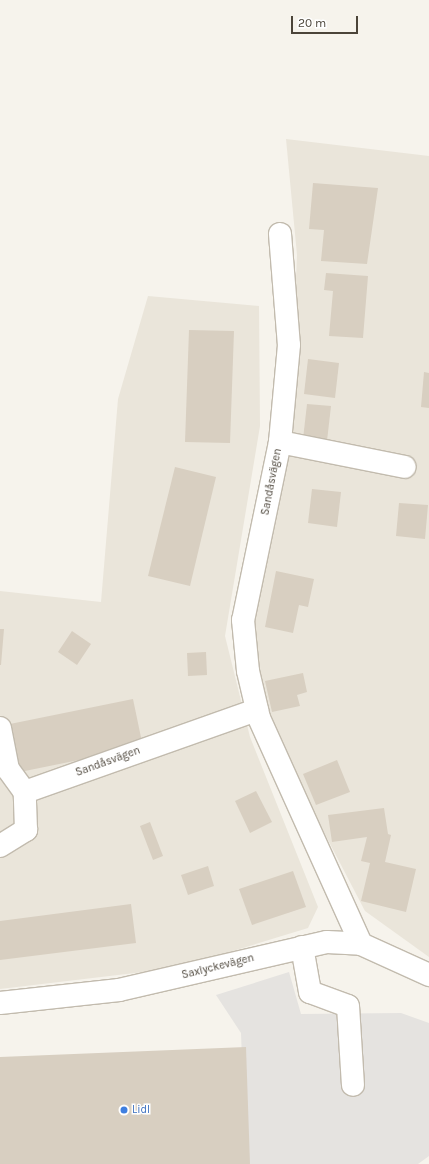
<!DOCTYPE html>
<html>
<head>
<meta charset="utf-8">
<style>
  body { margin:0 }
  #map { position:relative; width:429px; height:1164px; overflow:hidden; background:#f6f3ec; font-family:Karla,sans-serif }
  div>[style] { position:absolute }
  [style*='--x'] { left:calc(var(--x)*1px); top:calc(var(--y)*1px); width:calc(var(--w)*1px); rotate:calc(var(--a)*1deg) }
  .residential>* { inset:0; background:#eae5da }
  .parking>* { inset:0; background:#e5e3e0 }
  .building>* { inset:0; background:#d8cfc1 }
  .roads { filter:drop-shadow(1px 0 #c2bbae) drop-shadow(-1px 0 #c2bbae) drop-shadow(0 1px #c2bbae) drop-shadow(0 -1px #c2bbae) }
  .minor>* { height:22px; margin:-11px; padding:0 11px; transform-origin:11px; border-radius:11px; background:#fff }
  .dots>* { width:11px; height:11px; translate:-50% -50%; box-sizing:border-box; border:2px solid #fff; border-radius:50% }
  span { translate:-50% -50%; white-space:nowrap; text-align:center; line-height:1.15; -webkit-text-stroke:3px #fff; paint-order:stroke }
  .street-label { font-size:11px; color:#4b4439 }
  .shop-label { font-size:11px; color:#366cbe }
  .left { translate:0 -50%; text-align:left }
  .scale { position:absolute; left:291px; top:16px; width:67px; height:18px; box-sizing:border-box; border:2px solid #4b4439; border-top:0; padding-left:5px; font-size:12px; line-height:14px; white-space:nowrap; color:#4b4439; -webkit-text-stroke:3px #fff; paint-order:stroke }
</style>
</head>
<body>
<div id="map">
  <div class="residential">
    <div style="clip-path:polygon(286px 139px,429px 156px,429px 957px,365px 911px,291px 769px,259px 684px,252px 633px,289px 448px,297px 255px)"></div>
    <div style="clip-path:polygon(148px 296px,259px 306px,260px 426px,225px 636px,250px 737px,318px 907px,308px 928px,177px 968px,0 989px,0 591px,101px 602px,118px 399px)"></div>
  </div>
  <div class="parking">
    <div style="clip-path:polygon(289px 972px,301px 1014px,401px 1013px,429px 1023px,429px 1156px,418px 1164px,246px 1164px,241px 1033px,216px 995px)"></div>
  </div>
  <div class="building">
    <div style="clip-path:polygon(313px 183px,378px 188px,367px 264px,321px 261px,324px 230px,309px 229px)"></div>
    <div style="clip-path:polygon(326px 273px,368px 276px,363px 338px,329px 336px,333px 291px,324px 290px)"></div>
    <div style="clip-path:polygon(189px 330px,234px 331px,230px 443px,185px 442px)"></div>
    <div style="clip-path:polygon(308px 359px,339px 363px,335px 398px,304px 394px)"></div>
    <div style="clip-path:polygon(424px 372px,429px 373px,429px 408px,421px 407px)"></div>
    <div style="clip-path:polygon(307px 404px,331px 406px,327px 441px,303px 439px)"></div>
    <div style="clip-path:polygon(175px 467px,216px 477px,190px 586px,148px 576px)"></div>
    <div style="clip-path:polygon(312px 489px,341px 492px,337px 527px,308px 523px)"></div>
    <div style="clip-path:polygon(399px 503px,428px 505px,425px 539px,396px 536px)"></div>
    <div style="clip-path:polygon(276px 571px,314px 579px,308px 607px,299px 605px,293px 633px,265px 627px)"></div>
    <div style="clip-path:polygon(0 629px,4px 629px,1px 665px,0 665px)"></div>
    <div style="clip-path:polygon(72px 631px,91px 644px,77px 665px,58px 652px)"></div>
    <div style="clip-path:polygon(206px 652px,207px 675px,188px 676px,187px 653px)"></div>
    <div style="clip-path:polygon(303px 673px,307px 692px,297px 695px,300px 706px,272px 712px,265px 681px)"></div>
    <div style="clip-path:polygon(133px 699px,143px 747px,15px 773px,5px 725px)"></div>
    <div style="clip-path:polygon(337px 760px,350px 792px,316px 805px,303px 774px)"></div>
    <div style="clip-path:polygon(256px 791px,272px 822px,250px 833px,235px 801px)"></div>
    <div style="clip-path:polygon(384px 808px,388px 834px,391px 835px,385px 862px,416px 869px,406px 912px,361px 901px,370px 863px,361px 861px,367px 837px,332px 842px,328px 815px)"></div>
    <div style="clip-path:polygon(150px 822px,163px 856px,153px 860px,140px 826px)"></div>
    <div style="clip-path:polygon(208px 866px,214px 886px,188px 895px,181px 875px)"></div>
    <div style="clip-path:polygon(293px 871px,306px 907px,252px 925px,239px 889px)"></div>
    <div style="clip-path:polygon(131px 904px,136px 943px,0 960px,0 921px)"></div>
    <div style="clip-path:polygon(246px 1047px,250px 1164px,0 1164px,0 1057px)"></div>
  </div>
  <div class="roads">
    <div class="minor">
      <div style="--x:280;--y:234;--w:111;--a:85.4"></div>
      <div style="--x:289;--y:345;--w:97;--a:95.3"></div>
      <div style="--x:280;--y:442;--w:182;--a:101.7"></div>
      <div style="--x:243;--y:620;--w:51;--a:84.4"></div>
      <div style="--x:248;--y:671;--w:48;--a:76.8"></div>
      <div style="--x:259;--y:718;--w:248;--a:65.7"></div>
      <div style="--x:280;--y:442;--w:127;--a:11.3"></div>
      <div style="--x:0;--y:728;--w:42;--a:79"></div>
      <div style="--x:8;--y:769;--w:29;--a:54"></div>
      <div style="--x:0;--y:846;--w:31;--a:-32"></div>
      <div style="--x:26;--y:830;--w:38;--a:-92"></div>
      <div style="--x:25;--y:792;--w:246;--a:-19.5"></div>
      <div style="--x:302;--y:947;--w:46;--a:79.9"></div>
      <div style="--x:310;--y:992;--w:40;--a:20.2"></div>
      <div style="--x:348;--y:1006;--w:79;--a:86.4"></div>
      <div style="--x:0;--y:1003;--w:120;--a:-6.2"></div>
      <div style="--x:119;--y:990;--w:213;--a:-13"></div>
      <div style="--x:327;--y:942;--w:34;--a:3"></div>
      <div style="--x:361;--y:944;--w:75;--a:24.5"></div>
    </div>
  </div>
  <div class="dots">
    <div style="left:124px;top:1110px;background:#3f7fe0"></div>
  </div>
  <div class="street-label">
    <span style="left:272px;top:482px;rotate:-79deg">Sandåsvägen</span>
    <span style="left:108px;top:762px;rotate:-20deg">Sandåsvägen</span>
    <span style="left:218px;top:967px;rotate:-14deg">Saxlyckevägen</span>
  </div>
  <div class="shop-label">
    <span class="left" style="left:132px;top:1110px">Lidl</span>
  </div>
  <div class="scale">20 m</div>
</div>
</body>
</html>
